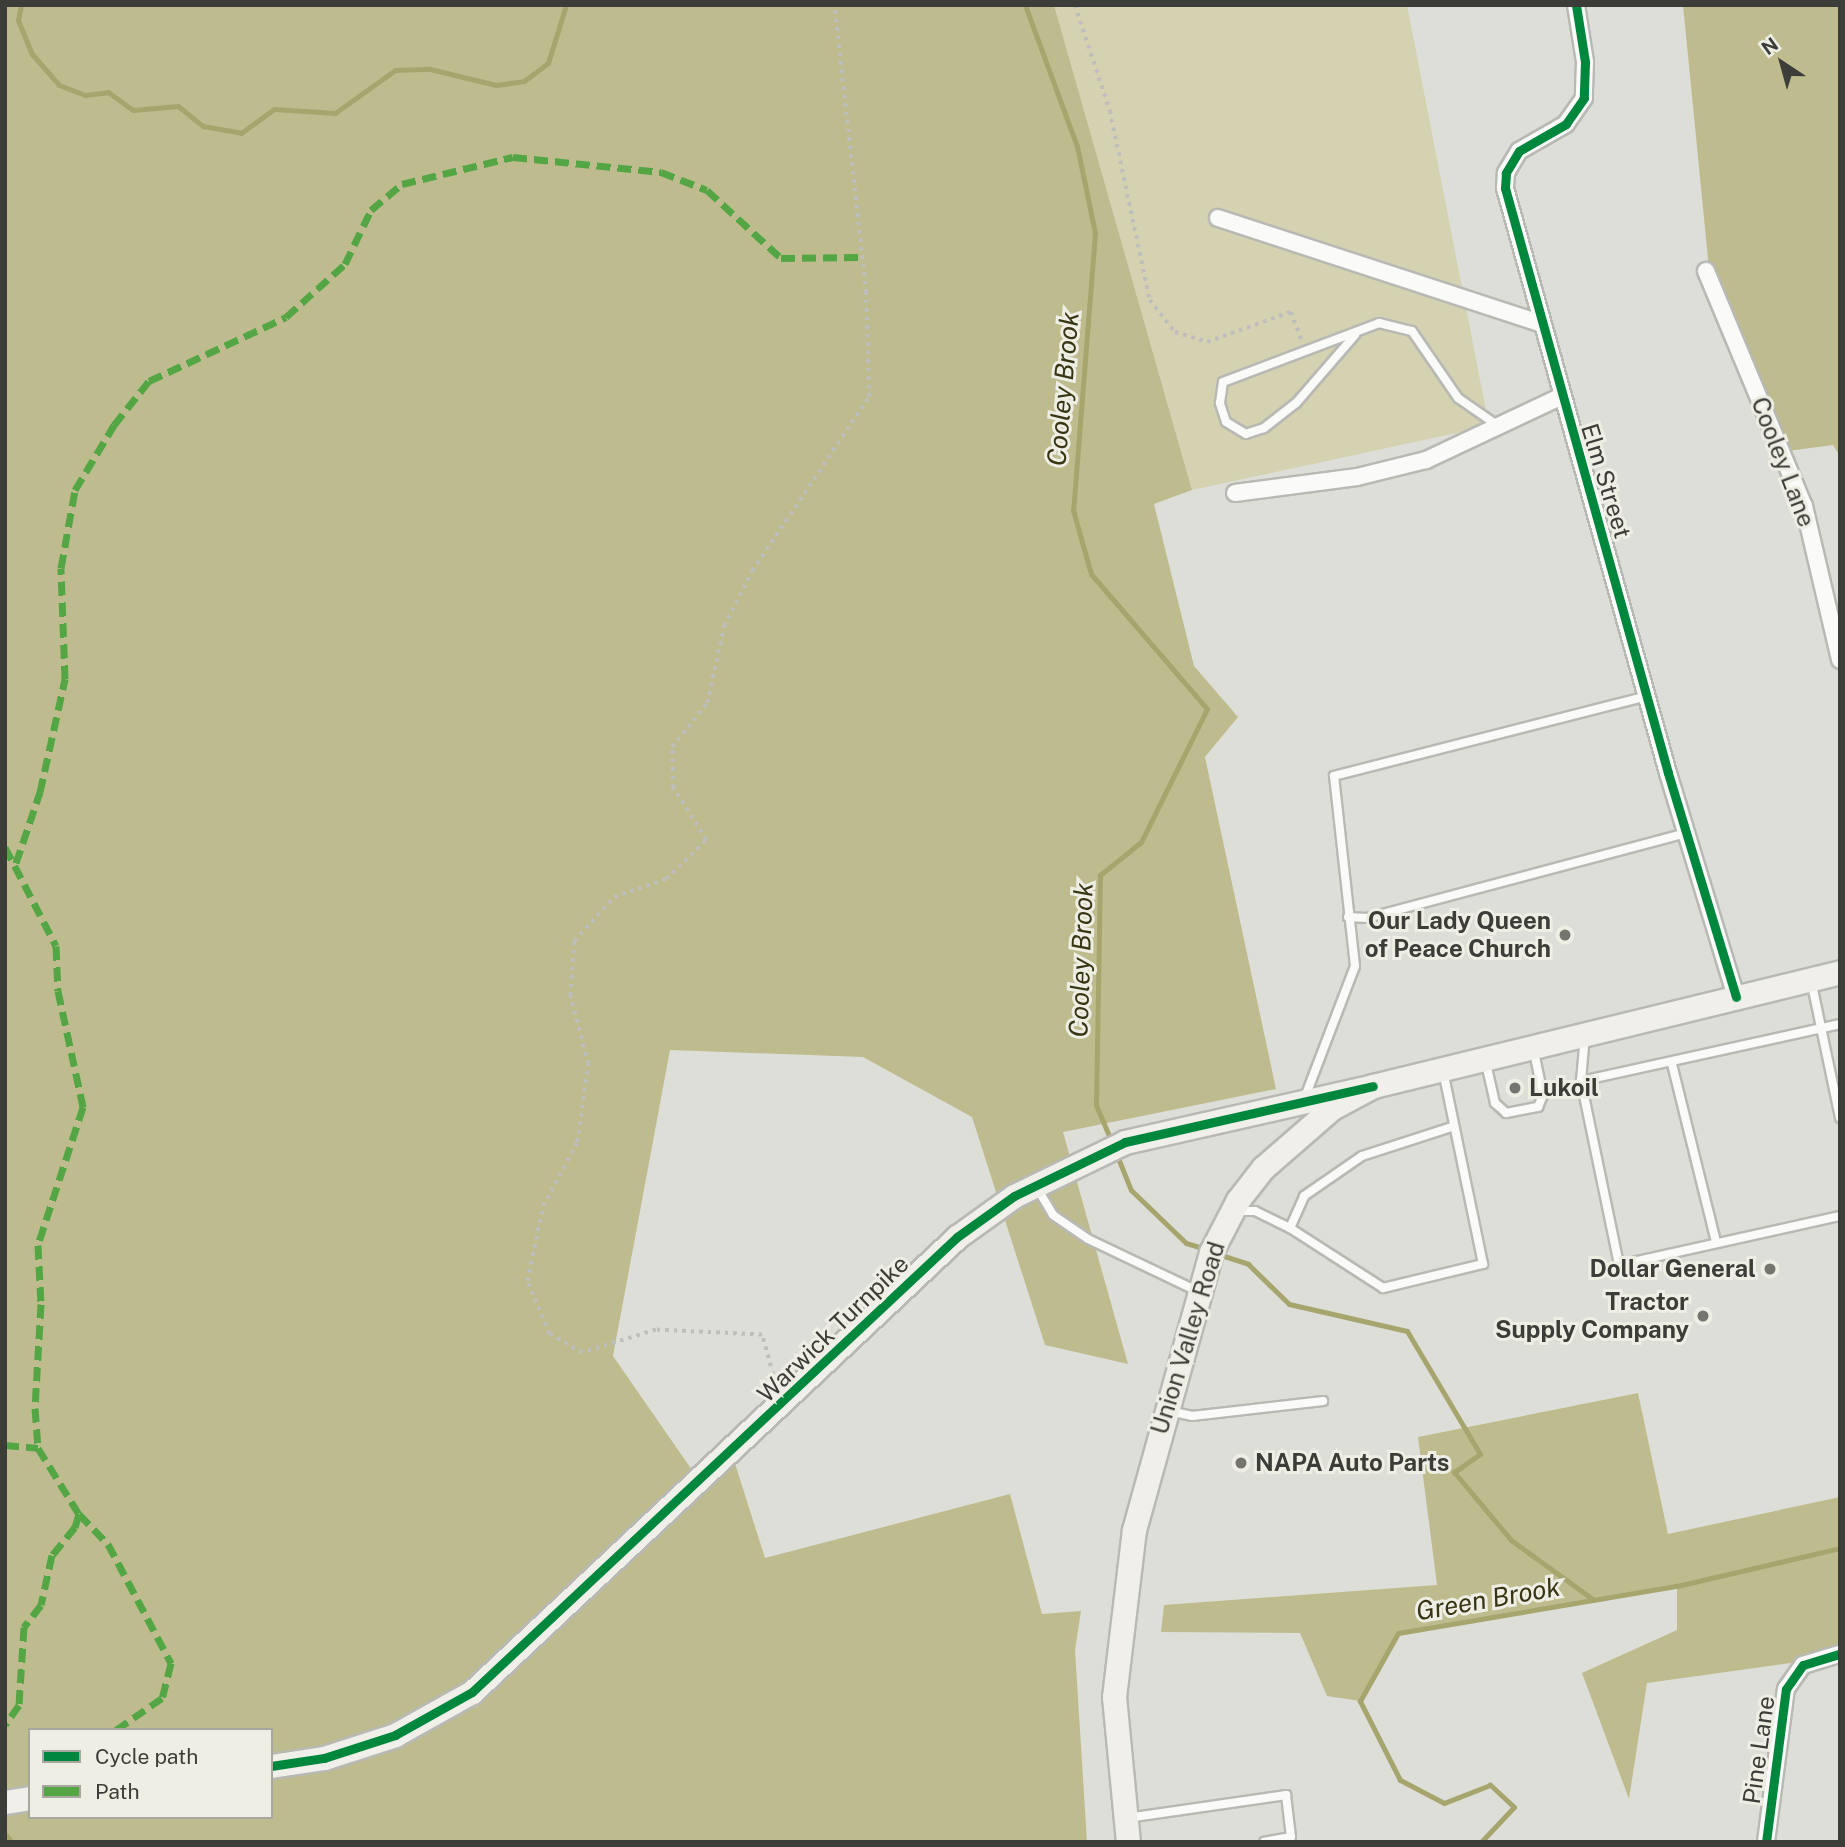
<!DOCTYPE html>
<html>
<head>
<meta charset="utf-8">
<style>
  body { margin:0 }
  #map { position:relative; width:1845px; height:1847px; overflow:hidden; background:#deded8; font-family:"Public Sans",sans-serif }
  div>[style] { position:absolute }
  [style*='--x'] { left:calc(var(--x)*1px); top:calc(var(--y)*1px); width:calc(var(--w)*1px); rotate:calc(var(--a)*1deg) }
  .green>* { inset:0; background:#d4d2b1 }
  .forest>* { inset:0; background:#bebc8e }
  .stream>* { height:5px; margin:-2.5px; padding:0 2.5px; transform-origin:2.5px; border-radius:2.5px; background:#a7a56e }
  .path>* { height:3.5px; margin-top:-1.75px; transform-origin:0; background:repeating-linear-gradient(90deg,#bebebc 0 3.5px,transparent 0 8.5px) }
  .roads { filter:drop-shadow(2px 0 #b9b9b4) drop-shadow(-2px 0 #b9b9b4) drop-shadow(0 2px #b9b9b4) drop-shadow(0 -2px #b9b9b4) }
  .lane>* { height:8px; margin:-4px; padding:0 4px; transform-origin:4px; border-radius:4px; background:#fafaf9 }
  .street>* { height:16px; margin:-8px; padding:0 8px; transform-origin:8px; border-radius:8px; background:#fafaf9 }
  .secondary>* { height:23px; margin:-11.5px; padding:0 11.5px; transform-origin:11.5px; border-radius:11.5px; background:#f0efea }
  .quiet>* { height:7px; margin-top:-3.5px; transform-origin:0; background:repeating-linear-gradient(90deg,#54a645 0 14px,transparent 0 21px) }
  .cycleway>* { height:9px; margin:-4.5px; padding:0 4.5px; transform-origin:4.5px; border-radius:4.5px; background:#00873e }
  .dots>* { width:19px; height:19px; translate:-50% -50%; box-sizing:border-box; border:4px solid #eeeee4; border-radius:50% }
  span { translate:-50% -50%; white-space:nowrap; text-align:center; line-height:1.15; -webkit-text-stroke:6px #eeeee4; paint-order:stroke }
  .street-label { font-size:24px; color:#3c3c38 }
  .poi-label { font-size:24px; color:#3c3c38; font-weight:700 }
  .right { translate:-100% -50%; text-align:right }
  .left { translate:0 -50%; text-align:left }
  .water-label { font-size:26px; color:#373513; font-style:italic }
  .frame { position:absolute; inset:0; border:7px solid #3c3c38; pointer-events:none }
  .legend { position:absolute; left:28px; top:1728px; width:245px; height:91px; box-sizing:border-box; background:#eeeee4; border:2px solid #a7a79f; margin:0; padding:9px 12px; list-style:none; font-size:21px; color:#3c3c38 }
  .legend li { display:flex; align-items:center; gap:14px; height:35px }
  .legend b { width:35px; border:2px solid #a7a79f }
  .north { position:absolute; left:1747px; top:28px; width:70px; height:70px; -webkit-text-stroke:5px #eeeee4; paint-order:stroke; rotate:324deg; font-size:19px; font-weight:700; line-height:28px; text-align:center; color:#3c3c38 }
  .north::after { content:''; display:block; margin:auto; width:24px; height:32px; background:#3c3c38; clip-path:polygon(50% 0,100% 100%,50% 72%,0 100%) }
</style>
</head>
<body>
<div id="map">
  <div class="green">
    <div style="clip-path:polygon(1054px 5px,1407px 5px,1489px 426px,1192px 490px)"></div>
  </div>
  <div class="forest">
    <div style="clip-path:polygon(evenodd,5px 5px,1054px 5px,1192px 490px,1154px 504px,1194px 666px,1238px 717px,1205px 757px,1276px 1089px,1063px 1132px,1128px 1364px,1045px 1345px,972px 1117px,863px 1057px,670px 1050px,613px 1356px,701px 1483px,731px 1451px,765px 1558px,1010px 1494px,1042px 1614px,1081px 1611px,1075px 1650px,1087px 1842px,5px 1842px,5px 5px,30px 1730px,271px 1730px,271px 1817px,30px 1817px,30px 1730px)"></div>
    <div style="clip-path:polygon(1683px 5px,1840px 5px,1840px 456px,1833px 445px,1780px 452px,1709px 269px)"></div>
    <div style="clip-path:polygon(1638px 1393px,1668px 1534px,1840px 1497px,1840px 1656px,1647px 1683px,1629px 1799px,1582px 1673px,1677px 1630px,1677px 1586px,1398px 1633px,1360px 1701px,1327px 1696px,1300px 1633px,1161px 1632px,1164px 1605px,1437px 1585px,1418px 1437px)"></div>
  </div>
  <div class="stream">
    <div style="--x:21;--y:5;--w:15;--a:101"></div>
    <div style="--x:18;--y:20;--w:37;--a:68"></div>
    <div style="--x:32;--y:54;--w:41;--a:48.9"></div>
    <div style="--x:59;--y:85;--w:28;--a:21"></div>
    <div style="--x:85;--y:95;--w:23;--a:-7"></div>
    <div style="--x:108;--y:92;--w:31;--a:36"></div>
    <div style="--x:133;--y:110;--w:45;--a:-5.1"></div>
    <div style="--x:178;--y:106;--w:32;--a:39"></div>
    <div style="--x:203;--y:126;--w:39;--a:10"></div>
    <div style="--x:241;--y:133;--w:41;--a:-36"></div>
    <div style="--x:274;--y:109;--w:61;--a:3.8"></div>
    <div style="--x:335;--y:113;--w:74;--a:-35.6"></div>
    <div style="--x:395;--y:70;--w:35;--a:-2"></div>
    <div style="--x:430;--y:69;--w:68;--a:13.6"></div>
    <div style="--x:496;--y:85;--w:28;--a:-8"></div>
    <div style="--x:524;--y:81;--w:30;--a:-37"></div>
    <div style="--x:548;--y:63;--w:61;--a:-72.8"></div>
    <div style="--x:1025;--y:5;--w:150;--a:69.8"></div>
    <div style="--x:1077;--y:146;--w:89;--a:78.3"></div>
    <div style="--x:1095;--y:233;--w:278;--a:94.5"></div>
    <div style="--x:1073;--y:510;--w:66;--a:74.3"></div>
    <div style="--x:1091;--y:574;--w:178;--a:49.3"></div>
    <div style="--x:1207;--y:709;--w:148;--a:116.4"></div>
    <div style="--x:1141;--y:842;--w:53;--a:141.2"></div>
    <div style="--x:1100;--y:875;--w:230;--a:91"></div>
    <div style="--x:1096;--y:1105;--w:39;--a:67"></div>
    <div style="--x:1116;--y:1153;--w:40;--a:68"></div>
    <div style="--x:1131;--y:1190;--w:76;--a:43.9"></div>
    <div style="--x:1186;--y:1243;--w:21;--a:17"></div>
    <div style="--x:1218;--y:1254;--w:32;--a:18"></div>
    <div style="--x:1248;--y:1264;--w:57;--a:44.3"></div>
    <div style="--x:1289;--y:1304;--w:121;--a:12.9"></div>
    <div style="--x:1407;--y:1331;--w:143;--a:59.3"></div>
    <div style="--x:1480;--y:1454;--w:32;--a:145"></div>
    <div style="--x:1454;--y:1472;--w:89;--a:50"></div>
    <div style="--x:1511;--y:1540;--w:102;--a:35.9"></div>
    <div style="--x:5;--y:1834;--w:11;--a:49"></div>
    <div style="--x:1481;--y:1842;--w:48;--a:-46.7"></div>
    <div style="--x:1514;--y:1807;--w:33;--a:-137"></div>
    <div style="--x:1490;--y:1785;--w:49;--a:158.6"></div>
    <div style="--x:1444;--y:1803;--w:50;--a:-152.4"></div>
    <div style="--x:1400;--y:1780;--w:89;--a:-116.9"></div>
    <div style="--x:1360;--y:1701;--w:78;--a:-60.8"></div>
    <div style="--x:1398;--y:1633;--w:283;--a:-9.6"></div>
    <div style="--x:1677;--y:1586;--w:167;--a:-13.1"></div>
  </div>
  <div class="path">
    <div style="--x:1075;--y:5;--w:112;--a:71.7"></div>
    <div style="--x:1110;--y:111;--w:193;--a:78.1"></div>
    <div style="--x:1150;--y:300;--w:41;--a:52"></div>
    <div style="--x:1175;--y:332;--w:34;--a:17"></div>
    <div style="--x:1207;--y:342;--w:89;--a:-19.7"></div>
    <div style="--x:1291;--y:312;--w:30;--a:69"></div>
    <div style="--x:775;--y:1383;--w:50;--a:-105.2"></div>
    <div style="--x:762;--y:1335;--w:106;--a:-177.3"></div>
    <div style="--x:656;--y:1330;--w:77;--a:162.7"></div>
    <div style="--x:582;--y:1353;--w:38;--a:-150"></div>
    <div style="--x:549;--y:1334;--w:57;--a:-112.5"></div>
    <div style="--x:527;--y:1281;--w:77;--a:-78"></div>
    <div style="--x:543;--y:1206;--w:72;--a:-62"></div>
    <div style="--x:577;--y:1142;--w:79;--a:-82"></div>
    <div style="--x:588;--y:1064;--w:70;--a:-104.8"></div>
    <div style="--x:570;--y:996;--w:55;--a:-85.8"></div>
    <div style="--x:574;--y:941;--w:59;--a:-47.7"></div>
    <div style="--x:614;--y:897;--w:55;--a:-19.1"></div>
    <div style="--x:666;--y:879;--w:56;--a:-44.3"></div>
    <div style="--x:706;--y:840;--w:62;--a:-122.4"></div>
    <div style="--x:673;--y:788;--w:41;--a:-91.4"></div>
    <div style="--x:672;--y:747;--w:56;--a:-51.5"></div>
    <div style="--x:707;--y:703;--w:79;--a:-77.6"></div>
    <div style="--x:724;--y:626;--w:62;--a:-63"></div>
    <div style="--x:752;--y:571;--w:210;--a:-56.1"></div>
    <div style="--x:869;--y:397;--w:104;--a:-91.7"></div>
    <div style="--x:866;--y:293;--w:290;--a:-96.3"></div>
  </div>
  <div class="roads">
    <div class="lane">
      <div style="--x:1355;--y:335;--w:90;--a:130.9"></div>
      <div style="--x:1296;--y:403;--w:41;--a:142"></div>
      <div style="--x:1264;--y:428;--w:19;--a:162"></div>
      <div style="--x:1246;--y:434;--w:23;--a:-149"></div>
      <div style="--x:1226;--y:422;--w:20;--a:-108"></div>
      <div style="--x:1220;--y:403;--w:21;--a:-82"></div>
      <div style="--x:1223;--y:382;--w:167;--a:-20.7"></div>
      <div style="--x:1379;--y:323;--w:34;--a:14"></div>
      <div style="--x:1412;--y:331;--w:81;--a:55.5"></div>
      <div style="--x:1458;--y:398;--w:47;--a:34.7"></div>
      <div style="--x:1348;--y:917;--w:19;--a:3"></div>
      <div style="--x:1367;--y:918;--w:330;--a:-14.9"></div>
      <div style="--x:1811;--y:980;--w:141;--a:78.1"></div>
      <div style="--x:1585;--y:1035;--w:46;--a:95"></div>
      <div style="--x:1581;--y:1081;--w:188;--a:78.3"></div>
      <div style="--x:1619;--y:1265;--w:226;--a:-12.5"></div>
      <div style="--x:1485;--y:1059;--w:45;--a:77.2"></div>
      <div style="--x:1495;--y:1103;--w:15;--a:42"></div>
      <div style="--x:1506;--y:1113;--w:33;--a:-11"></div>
      <div style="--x:1538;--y:1107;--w:13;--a:-67"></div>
      <div style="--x:1543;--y:1095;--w:49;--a:-101.8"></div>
      <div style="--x:1672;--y:1064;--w:183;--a:76.1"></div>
      <div style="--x:1581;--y:1081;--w:265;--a:-12.4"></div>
      <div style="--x:1305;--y:1097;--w:140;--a:-69.1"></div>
      <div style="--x:1355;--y:966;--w:191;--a:-96.3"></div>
      <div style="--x:1334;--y:776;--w:324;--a:-14.3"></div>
      <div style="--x:1037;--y:1188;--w:31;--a:59"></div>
      <div style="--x:1053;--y:1215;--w:42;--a:34.4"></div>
      <div style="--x:1088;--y:1239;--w:123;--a:25.5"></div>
      <div style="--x:1235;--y:1211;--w:20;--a:0"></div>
      <div style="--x:1255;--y:1211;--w:39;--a:26"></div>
      <div style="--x:1290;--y:1228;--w:111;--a:32.8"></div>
      <div style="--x:1383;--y:1288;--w:103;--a:-13.5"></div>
      <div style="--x:1483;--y:1264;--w:197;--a:-101.7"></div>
      <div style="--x:1290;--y:1228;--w:35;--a:-66"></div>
      <div style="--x:1304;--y:1196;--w:70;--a:-34.6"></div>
      <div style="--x:1362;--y:1156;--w:95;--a:-17.9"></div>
      <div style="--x:1169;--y:1411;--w:24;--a:12"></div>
      <div style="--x:1192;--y:1416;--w:132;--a:-6.5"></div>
      <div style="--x:1127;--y:1818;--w:161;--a:-8.2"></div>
      <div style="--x:1286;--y:1795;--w:42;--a:83.2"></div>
      <div style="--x:1291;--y:1837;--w:27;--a:170"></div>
    </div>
    <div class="street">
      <div style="--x:1576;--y:5;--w:58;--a:81"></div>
      <div style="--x:1585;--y:62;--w:36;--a:92"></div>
      <div style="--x:1584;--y:98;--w:32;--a:125"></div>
      <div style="--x:1566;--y:124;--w:54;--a:150.1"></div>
      <div style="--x:1519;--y:151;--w:26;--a:121"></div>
      <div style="--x:1506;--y:173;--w:15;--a:94"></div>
      <div style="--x:1505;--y:188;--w:607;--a:74.43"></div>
      <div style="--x:1668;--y:773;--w:234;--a:73.1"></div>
      <div style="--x:1218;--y:218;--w:341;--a:18.1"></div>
      <div style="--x:1706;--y:271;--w:255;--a:67.4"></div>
      <div style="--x:1804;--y:506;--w:158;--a:76.8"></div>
      <div style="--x:1235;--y:493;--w:123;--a:-7.5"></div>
      <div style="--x:1357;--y:477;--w:71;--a:-13.8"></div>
      <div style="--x:1426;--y:460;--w:150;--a:-25.2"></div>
      <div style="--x:1766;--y:1842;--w:154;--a:-82.6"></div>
      <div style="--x:1786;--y:1689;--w:29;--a:-55"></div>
      <div style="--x:1803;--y:1665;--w:39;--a:-17"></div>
    </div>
    <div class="secondary">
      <div style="--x:271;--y:1766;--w:54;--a:-8.6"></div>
      <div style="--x:324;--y:1758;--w:75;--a:-17.9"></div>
      <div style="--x:395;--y:1735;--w:88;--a:-29.2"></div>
      <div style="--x:472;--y:1692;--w:665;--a:-43.17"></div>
      <div style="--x:957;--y:1237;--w:70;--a:-35.7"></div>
      <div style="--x:1014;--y:1196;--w:123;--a:-25.9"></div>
      <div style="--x:1125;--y:1142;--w:254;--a:-12.7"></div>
      <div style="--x:5;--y:1802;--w:25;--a:-9"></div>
      <div style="--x:1128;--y:1842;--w:146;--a:-95.5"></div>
      <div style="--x:1114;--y:1697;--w:168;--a:-83.2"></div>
      <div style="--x:1134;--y:1530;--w:288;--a:-74.5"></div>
      <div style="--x:1211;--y:1252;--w:59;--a:-62.6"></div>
      <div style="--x:1238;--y:1200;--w:41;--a:-52"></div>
      <div style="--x:1263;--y:1168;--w:91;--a:-41"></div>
      <div style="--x:1332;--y:1108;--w:47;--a:-28.2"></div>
      <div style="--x:1373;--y:1086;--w:481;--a:-13.7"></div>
    </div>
  </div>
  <div class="quiet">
    <div style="--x:5;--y:847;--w:111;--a:62.7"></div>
    <div style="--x:56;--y:946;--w:45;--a:87.5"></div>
    <div style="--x:58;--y:991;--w:119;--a:77.8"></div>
    <div style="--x:83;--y:1107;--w:145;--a:108.1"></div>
    <div style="--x:38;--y:1245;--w:59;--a:87.1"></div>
    <div style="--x:41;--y:1304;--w:104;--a:93.3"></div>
    <div style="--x:35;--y:1408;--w:40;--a:85.7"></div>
    <div style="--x:38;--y:1448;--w:78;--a:58.2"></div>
    <div style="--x:79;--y:1514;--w:14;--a:107"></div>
    <div style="--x:75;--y:1527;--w:36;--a:129"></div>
    <div style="--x:52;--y:1555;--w:51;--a:102.4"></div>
    <div style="--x:41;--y:1605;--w:28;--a:128"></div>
    <div style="--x:24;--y:1627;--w:78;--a:93.7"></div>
    <div style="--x:19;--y:1705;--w:24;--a:125"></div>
    <div style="--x:16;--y:863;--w:75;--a:-71.3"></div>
    <div style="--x:40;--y:792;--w:116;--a:-77.5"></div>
    <div style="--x:65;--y:679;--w:111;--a:-92.1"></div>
    <div style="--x:61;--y:568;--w:79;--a:-79.8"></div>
    <div style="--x:75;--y:490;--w:76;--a:-59"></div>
    <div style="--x:114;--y:425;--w:56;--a:-51.5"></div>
    <div style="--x:149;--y:381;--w:151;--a:-25"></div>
    <div style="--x:286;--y:317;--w:79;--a:-41.9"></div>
    <div style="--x:345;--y:264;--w:60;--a:-64.3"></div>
    <div style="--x:371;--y:210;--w:40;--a:-40"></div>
    <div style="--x:402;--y:184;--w:114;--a:-13.7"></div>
    <div style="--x:513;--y:157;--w:149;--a:5.8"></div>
    <div style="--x:661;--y:172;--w:49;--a:21.4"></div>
    <div style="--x:707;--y:190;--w:100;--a:42.6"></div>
    <div style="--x:781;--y:258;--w:78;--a:-0.7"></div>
    <div style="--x:5;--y:1445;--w:33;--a:5"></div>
    <div style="--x:79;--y:1514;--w:42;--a:46"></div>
    <div style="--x:108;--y:1544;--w:135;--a:62.1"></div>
    <div style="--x:171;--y:1663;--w:36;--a:104"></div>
    <div style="--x:162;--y:1698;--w:56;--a:145.2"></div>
  </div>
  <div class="cycleway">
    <div style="--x:1576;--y:5;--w:58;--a:81"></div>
    <div style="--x:1585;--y:62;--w:36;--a:92"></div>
    <div style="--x:1584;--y:98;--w:32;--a:125"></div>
    <div style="--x:1566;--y:124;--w:54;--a:150.1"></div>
    <div style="--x:1519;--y:151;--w:26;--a:121"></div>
    <div style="--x:1506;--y:173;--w:15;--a:94"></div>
    <div style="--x:1505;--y:188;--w:607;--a:74.43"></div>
    <div style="--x:1668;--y:773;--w:234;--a:73.1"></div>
    <div style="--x:271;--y:1766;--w:54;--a:-8.6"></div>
    <div style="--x:324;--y:1758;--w:75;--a:-17.9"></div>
    <div style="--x:395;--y:1735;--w:88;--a:-29.2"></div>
    <div style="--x:472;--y:1692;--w:665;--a:-43.17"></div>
    <div style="--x:957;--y:1237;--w:70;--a:-35.7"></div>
    <div style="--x:1014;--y:1196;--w:123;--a:-25.9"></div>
    <div style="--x:1125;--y:1142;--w:254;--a:-12.7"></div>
    <div style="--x:1766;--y:1842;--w:154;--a:-82.6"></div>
    <div style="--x:1786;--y:1689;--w:29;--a:-55"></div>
    <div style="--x:1803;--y:1665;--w:39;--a:-17"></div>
  </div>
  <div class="dots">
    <div style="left:1565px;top:935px;background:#757570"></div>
    <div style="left:1515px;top:1088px;background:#757570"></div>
    <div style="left:1770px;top:1269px;background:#757570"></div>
    <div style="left:1703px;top:1316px;background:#757570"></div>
    <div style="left:1241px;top:1463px;background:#757570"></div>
  </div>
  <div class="street-label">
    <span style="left:1783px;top:462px;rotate:69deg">Cooley Lane</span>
    <span style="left:1606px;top:481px;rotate:73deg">Elm Street</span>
    <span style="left:833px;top:1329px;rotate:-44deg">Warwick Turnpike</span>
    <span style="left:1188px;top:1338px;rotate:-73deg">Union Valley Road</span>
    <span style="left:1759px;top:1750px;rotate:-82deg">Pine Lane</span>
  </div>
  <div class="poi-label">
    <span class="right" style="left:1551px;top:935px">Our Lady Queen<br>of Peace Church</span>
    <span class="left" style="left:1529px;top:1088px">Lukoil</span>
    <span class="right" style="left:1756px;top:1269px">Dollar General</span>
    <span class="right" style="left:1689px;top:1316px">Tractor<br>Supply Company</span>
    <span class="left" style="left:1255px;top:1463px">NAPA Auto Parts</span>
  </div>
  <div class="water-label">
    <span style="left:1063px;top:389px;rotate:-85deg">Cooley Brook</span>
    <span style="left:1081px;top:960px;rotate:-88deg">Cooley Brook</span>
    <span style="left:1488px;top:1599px;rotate:-10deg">Green Brook</span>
  </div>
  <div class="frame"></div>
  <ul class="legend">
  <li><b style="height:9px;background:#00873e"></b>Cycle path</li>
  <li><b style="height:9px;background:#54a645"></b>Path</li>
  </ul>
  <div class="north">N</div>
</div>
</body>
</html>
